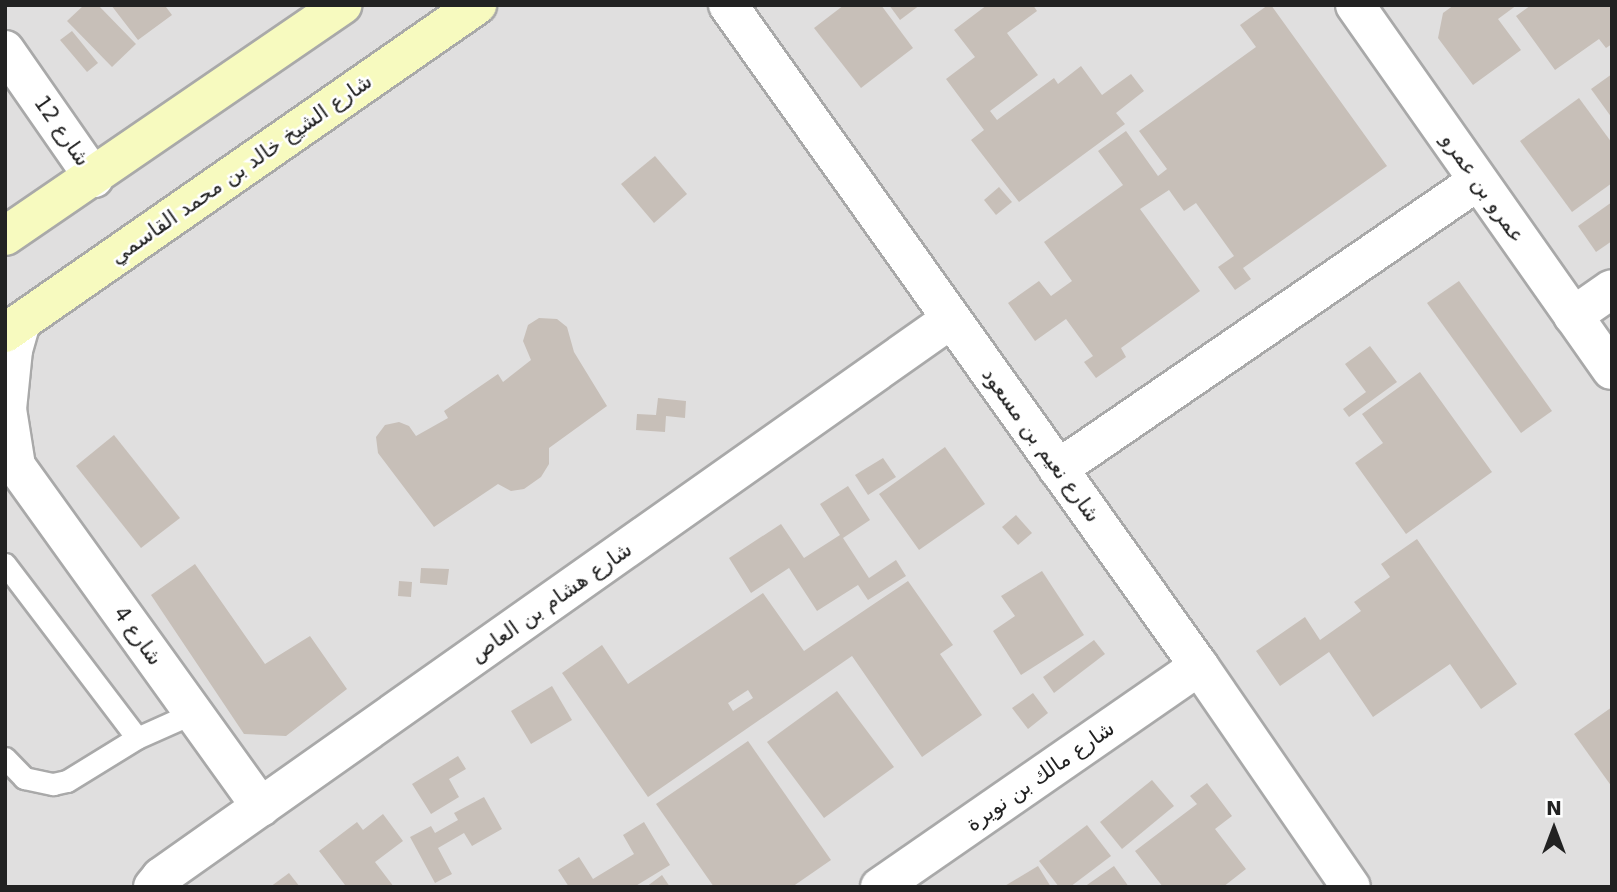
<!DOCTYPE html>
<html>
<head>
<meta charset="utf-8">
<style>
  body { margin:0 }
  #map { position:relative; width:1617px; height:892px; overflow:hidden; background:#f2efe9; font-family:"DejaVu Sans",Vazirmatn,sans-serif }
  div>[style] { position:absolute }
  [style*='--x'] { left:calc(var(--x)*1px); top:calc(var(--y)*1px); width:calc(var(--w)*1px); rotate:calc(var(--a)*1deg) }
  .residential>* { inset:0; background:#e0dfdf }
  .building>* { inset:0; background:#c7bfb8 }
  .roads { filter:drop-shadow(2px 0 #a9a9a9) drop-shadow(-2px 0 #a9a9a9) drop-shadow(0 2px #a9a9a9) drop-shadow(0 -2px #a9a9a9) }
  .lane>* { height:21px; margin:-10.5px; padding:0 10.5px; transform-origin:10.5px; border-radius:10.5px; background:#fff }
  .street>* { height:38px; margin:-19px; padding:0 19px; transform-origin:19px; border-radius:19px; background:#fff }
  .secondary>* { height:38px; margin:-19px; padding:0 19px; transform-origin:19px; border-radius:19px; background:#f7fabf }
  span { translate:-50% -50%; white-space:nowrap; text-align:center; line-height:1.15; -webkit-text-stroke:5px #fff; paint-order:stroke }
  .street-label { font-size:21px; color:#222 }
  .frame { position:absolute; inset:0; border:7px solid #222; pointer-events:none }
  .north { position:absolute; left:1519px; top:794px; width:70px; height:70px; -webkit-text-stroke:5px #fff; paint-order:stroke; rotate:0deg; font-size:19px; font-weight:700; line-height:28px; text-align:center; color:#222 }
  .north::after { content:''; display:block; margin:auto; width:24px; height:32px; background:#222; clip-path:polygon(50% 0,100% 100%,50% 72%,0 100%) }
</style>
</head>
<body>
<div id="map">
  <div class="residential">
    <div style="clip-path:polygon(5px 5px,1612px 5px,1612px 887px,5px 887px)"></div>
  </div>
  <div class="building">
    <div style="clip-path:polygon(84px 5px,98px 5px,136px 44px,112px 67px,67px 21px)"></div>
    <div style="clip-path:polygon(111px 5px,169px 5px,166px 7px,172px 15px,138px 40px)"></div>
    <div style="clip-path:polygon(844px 5px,881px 5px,913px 48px,861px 88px,814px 28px)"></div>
    <div style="clip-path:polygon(889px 5px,920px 5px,900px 20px)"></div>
    <div style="clip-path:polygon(987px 5px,1033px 5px,1037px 11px,1007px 33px,1038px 75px,990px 111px,997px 120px,1054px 78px,1058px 84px,1081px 66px,1102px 95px,1131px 74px,1144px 91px,1116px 113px,1125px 124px,1019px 202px,971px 140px,984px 130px,946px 79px,975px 57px,954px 30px)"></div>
    <div style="clip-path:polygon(1268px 5px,1271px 5px,1387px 166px,1243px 268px,1251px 279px,1235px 290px,1218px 267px,1234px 256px,1196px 203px,1184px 211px,1169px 190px,1140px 209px,1200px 291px,1121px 348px,1126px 357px,1096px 378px,1084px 362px,1093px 356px,1066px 319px,1035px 341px,1008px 303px,1039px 281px,1051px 296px,1072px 281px,1044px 242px,1123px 185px,1098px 151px,1126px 131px,1158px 176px,1167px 169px,1139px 131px,1256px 47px,1240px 25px)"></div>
    <div style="clip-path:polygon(1454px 5px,1517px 5px,1498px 19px,1521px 50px,1473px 85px,1438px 38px,1443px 13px)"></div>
    <div style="clip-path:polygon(1531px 5px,1612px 5px,1612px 44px,1606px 48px,1599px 39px,1555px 70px,1516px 16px)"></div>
    <div style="clip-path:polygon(72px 31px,98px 63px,87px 72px,60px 40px)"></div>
    <div style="clip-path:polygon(1612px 74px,1612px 118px,1591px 89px)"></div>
    <div style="clip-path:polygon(1579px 98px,1612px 143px,1612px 183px,1572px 212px,1520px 141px)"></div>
    <div style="clip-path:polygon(655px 156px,687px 194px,654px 223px,621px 184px)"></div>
    <div style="clip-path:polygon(999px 187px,1012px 202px,996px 215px,984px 200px)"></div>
    <div style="clip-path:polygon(1612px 202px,1612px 241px,1596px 252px,1578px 226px)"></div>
    <div style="clip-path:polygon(1459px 281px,1552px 411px,1521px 433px,1427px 303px)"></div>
    <div style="clip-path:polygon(539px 318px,557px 319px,567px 327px,574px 352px,607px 406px,549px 448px,549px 464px,541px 477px,524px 489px,511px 491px,498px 484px,434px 527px,378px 453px,376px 437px,385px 425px,399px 422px,409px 426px,416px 436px,448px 418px,444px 411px,498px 374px,503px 382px,531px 360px,523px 341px,528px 325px)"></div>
    <div style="clip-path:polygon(1370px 346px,1397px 382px,1349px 417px,1343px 409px,1366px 392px,1345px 364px)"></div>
    <div style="clip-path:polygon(1420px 372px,1492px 472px,1406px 534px,1355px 463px,1383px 443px,1362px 414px)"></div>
    <div style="clip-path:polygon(658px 398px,686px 401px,685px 418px,666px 416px,665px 432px,636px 430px,637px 414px,656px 415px)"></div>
    <div style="clip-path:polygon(114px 435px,180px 518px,141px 548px,76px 466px)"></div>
    <div style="clip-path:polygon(945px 447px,985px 504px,919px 550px,879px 494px)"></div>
    <div style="clip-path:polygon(883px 458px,896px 477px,868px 495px,855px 475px)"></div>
    <div style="clip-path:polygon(848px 486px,870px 520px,843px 538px,869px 578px,896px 560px,906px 576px,868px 600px,858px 585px,817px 611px,789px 568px,751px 593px,729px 558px,781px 524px,804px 558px,840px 535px,820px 504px)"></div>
    <div style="clip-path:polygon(1016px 515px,1032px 533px,1018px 545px,1002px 527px)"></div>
    <div style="clip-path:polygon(1417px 539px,1517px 684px,1481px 709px,1450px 664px,1373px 717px,1329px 652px,1280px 686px,1256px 651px,1305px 617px,1320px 640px,1361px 611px,1354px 602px,1390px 577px,1381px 564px)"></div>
    <div style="clip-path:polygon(195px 564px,265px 664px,310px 636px,347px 689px,286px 736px,244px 734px,151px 595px)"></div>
    <div style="clip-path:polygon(421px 568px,449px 569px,447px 585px,420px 583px)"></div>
    <div style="clip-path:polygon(1042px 571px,1084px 635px,1021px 675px,993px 631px,1015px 616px,1001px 596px)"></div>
    <div style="clip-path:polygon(399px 581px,412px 582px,411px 597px,398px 596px)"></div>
    <div style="clip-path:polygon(evenodd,908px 581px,953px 645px,940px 654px,982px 715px,922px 757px,852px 656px,648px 797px,562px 673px,602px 645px,628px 684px,763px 593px,804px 651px,908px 581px,748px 690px,753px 698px,733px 711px,728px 703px,748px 690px)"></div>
    <div style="clip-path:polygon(1094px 640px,1105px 654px,1054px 693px,1043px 677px)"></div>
    <div style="clip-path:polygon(552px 686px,572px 720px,531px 744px,511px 711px)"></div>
    <div style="clip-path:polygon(837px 691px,894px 767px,824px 818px,767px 742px)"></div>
    <div style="clip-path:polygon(1033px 693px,1048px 713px,1028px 729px,1012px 708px)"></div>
    <div style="clip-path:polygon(1612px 707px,1612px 787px,1574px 734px)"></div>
    <div style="clip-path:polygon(748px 741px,831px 860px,792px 887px,714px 887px,656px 804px)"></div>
    <div style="clip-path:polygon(458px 756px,466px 769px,449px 779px,459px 797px,431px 814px,412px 784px)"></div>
    <div style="clip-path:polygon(1152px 780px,1174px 806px,1122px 849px,1100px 822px)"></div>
    <div style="clip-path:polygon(1207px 783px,1232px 816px,1215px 829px,1246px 869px,1223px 887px,1163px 887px,1135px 851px,1197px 804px,1190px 796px)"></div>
    <div style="clip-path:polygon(484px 797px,502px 829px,472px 846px,464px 833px,438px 848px,452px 874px,435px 883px,410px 837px,431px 826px,435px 833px,458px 820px,454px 813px)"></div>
    <div style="clip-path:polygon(383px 814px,403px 841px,375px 862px,394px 887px,342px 887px,345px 885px,319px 851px,357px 822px,363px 830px)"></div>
    <div style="clip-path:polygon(644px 822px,670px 865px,634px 887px,569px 887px,558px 870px,579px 857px,593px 879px,634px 854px,623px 835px)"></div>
    <div style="clip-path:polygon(1087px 825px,1111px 856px,1070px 887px,1059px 887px,1039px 861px)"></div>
    <div style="clip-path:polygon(1038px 866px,1051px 887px,1003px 887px)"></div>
    <div style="clip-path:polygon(1114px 866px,1129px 887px,1084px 887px)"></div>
    <div style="clip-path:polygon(289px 873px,300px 887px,270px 887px)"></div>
    <div style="clip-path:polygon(662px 875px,670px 887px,646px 887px)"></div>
  </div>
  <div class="roads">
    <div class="lane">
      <div style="--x:5;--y:564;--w:218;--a:52.8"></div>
      <div style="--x:5;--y:758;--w:28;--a:46"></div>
      <div style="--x:24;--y:778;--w:30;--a:12"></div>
      <div style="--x:53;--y:784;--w:14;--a:-12"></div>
      <div style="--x:67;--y:781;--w:82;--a:-31.6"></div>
      <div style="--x:137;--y:738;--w:61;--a:-24.1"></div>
    </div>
    <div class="street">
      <div style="--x:728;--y:5;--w:812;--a:54.53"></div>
      <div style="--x:1199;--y:666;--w:268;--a:55.5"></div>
      <div style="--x:1355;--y:5;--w:446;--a:54.9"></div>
      <div style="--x:5;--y:50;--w:156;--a:55.2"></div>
      <div style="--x:1573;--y:316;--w:47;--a:-34.7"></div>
      <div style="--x:5;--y:459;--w:13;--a:32"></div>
      <div style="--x:16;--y:466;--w:420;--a:54.3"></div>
      <div style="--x:16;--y:466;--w:58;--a:-99"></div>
      <div style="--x:7;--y:409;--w:59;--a:-84.2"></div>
      <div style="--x:13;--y:350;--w:29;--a:-74"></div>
      <div style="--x:1058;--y:469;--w:509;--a:-34.44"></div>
      <div style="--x:153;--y:887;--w:13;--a:-51"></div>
      <div style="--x:161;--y:877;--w:967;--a:-35.23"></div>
      <div style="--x:880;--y:887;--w:388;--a:-34.7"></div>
    </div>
    <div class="secondary">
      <div style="--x:5;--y:236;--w:409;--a:-34.4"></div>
      <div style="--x:5;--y:333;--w:575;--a:-34.8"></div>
    </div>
  </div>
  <div class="street-label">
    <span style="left:62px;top:131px;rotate:55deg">شارع 12</span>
    <span style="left:241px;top:169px;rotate:-35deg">شارع الشيخ خالد بن محمد القاسمي</span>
    <span style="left:1483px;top:188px;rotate:55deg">عمرو بن عمرو</span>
    <span style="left:1041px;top:445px;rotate:54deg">شارع نعيم بن مسعود</span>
    <span style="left:551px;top:602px;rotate:-35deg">شارع هشام بن العاص</span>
    <span style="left:138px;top:636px;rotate:54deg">شارع 4</span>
    <span style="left:1040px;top:776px;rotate:-35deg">شارع مالك بن نويرة</span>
  </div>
  <div class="frame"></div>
  <div class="north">N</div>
</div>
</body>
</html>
